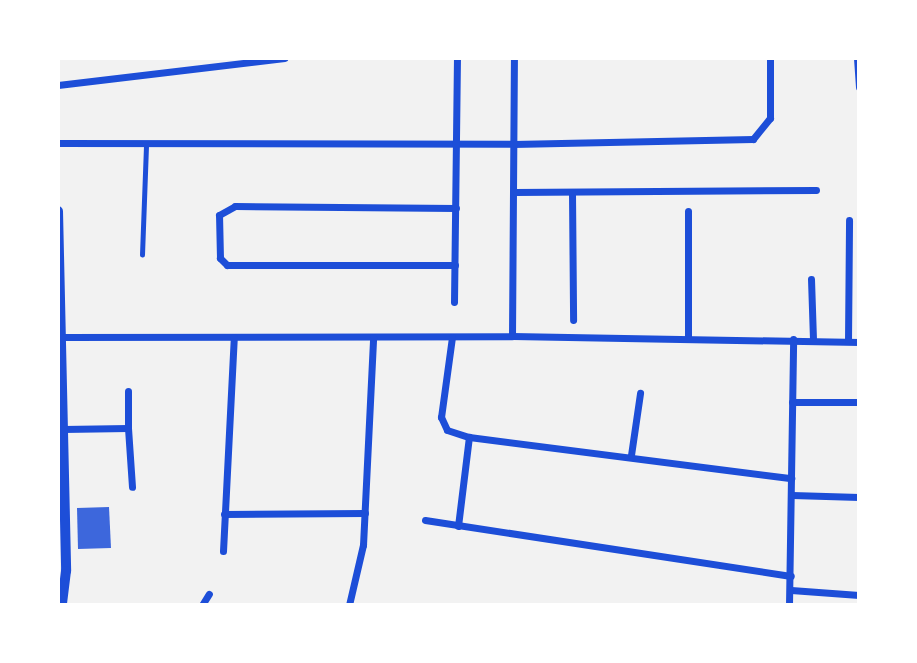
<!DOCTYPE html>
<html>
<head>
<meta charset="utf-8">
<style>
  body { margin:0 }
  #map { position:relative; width:917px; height:663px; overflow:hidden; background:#f2f2f2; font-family:"Source Serif 4",serif }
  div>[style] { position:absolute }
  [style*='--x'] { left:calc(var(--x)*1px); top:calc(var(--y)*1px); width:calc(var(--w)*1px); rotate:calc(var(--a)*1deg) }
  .building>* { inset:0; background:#3d67dc }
  .service>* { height:4.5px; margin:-2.25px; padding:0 2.25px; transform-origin:2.25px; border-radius:2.25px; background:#1d4ed8 }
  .minor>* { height:7px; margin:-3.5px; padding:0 3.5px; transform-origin:3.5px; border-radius:3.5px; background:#1d4ed8 }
  .tertiary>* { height:10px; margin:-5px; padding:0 5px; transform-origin:5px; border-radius:5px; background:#1d4ed8 }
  span { translate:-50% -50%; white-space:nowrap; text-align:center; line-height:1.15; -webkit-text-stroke:7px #fff; paint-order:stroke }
  .frame { position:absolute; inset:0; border:60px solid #fff; pointer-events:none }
</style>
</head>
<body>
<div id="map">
  <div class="building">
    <div style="clip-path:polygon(109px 507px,111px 548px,78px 549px,77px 508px)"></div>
  </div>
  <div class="service">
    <div style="--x:142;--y:255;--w:111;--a:-87.9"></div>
  </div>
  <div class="minor">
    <div style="--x:857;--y:58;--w:29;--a:86"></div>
    <div style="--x:58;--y:85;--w:228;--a:-6.8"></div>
    <div style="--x:58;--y:143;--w:455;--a:0.1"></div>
    <div style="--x:513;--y:144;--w:240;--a:-1.2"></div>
    <div style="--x:753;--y:139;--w:27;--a:-51"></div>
    <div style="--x:770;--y:118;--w:60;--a:-90"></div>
    <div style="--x:514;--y:192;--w:302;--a:-0.4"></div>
    <div style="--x:572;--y:193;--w:127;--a:89.5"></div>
    <div style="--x:688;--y:211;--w:127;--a:90"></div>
    <div style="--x:455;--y:265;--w:228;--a:180"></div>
    <div style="--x:227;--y:265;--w:10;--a:-135"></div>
    <div style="--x:220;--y:258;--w:43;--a:-91.3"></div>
    <div style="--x:219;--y:215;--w:18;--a:-29"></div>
    <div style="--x:235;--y:206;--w:221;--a:0.5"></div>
    <div style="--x:811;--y:279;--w:61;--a:88.1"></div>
    <div style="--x:454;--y:302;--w:244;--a:-89.3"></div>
    <div style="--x:512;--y:336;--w:278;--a:-89.6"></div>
    <div style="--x:61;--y:337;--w:451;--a:-0.1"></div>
    <div style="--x:512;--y:336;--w:347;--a:1"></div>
    <div style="--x:452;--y:337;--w:81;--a:97.8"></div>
    <div style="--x:441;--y:417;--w:14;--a:65"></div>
    <div style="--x:447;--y:430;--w:23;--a:18"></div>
    <div style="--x:469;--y:437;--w:325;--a:7.3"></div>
    <div style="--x:848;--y:341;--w:121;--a:-89.5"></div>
    <div style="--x:792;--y:402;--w:67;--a:0"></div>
    <div style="--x:128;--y:428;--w:59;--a:86.1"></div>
    <div style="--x:63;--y:429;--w:65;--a:-0.9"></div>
    <div style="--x:128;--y:428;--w:37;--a:-90"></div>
    <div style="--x:631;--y:455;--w:63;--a:-81.7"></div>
    <div style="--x:792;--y:495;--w:67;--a:1.7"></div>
    <div style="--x:224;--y:514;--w:141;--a:-0.4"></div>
    <div style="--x:425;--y:520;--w:370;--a:8.7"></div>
    <div style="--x:458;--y:526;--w:90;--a:-83"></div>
    <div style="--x:223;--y:551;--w:214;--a:-87.1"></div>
    <div style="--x:791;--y:590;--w:68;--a:4.2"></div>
    <div style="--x:202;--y:605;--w:13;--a:-58"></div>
    <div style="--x:349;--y:605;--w:62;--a:-76.9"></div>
    <div style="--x:363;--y:545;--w:208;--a:-87.2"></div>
    <div style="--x:789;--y:605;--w:266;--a:-89.1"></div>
  </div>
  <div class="tertiary">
    <div style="--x:58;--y:211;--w:360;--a:88.7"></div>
    <div style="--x:66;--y:571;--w:34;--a:97"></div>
  </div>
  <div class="frame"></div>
</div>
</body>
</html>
